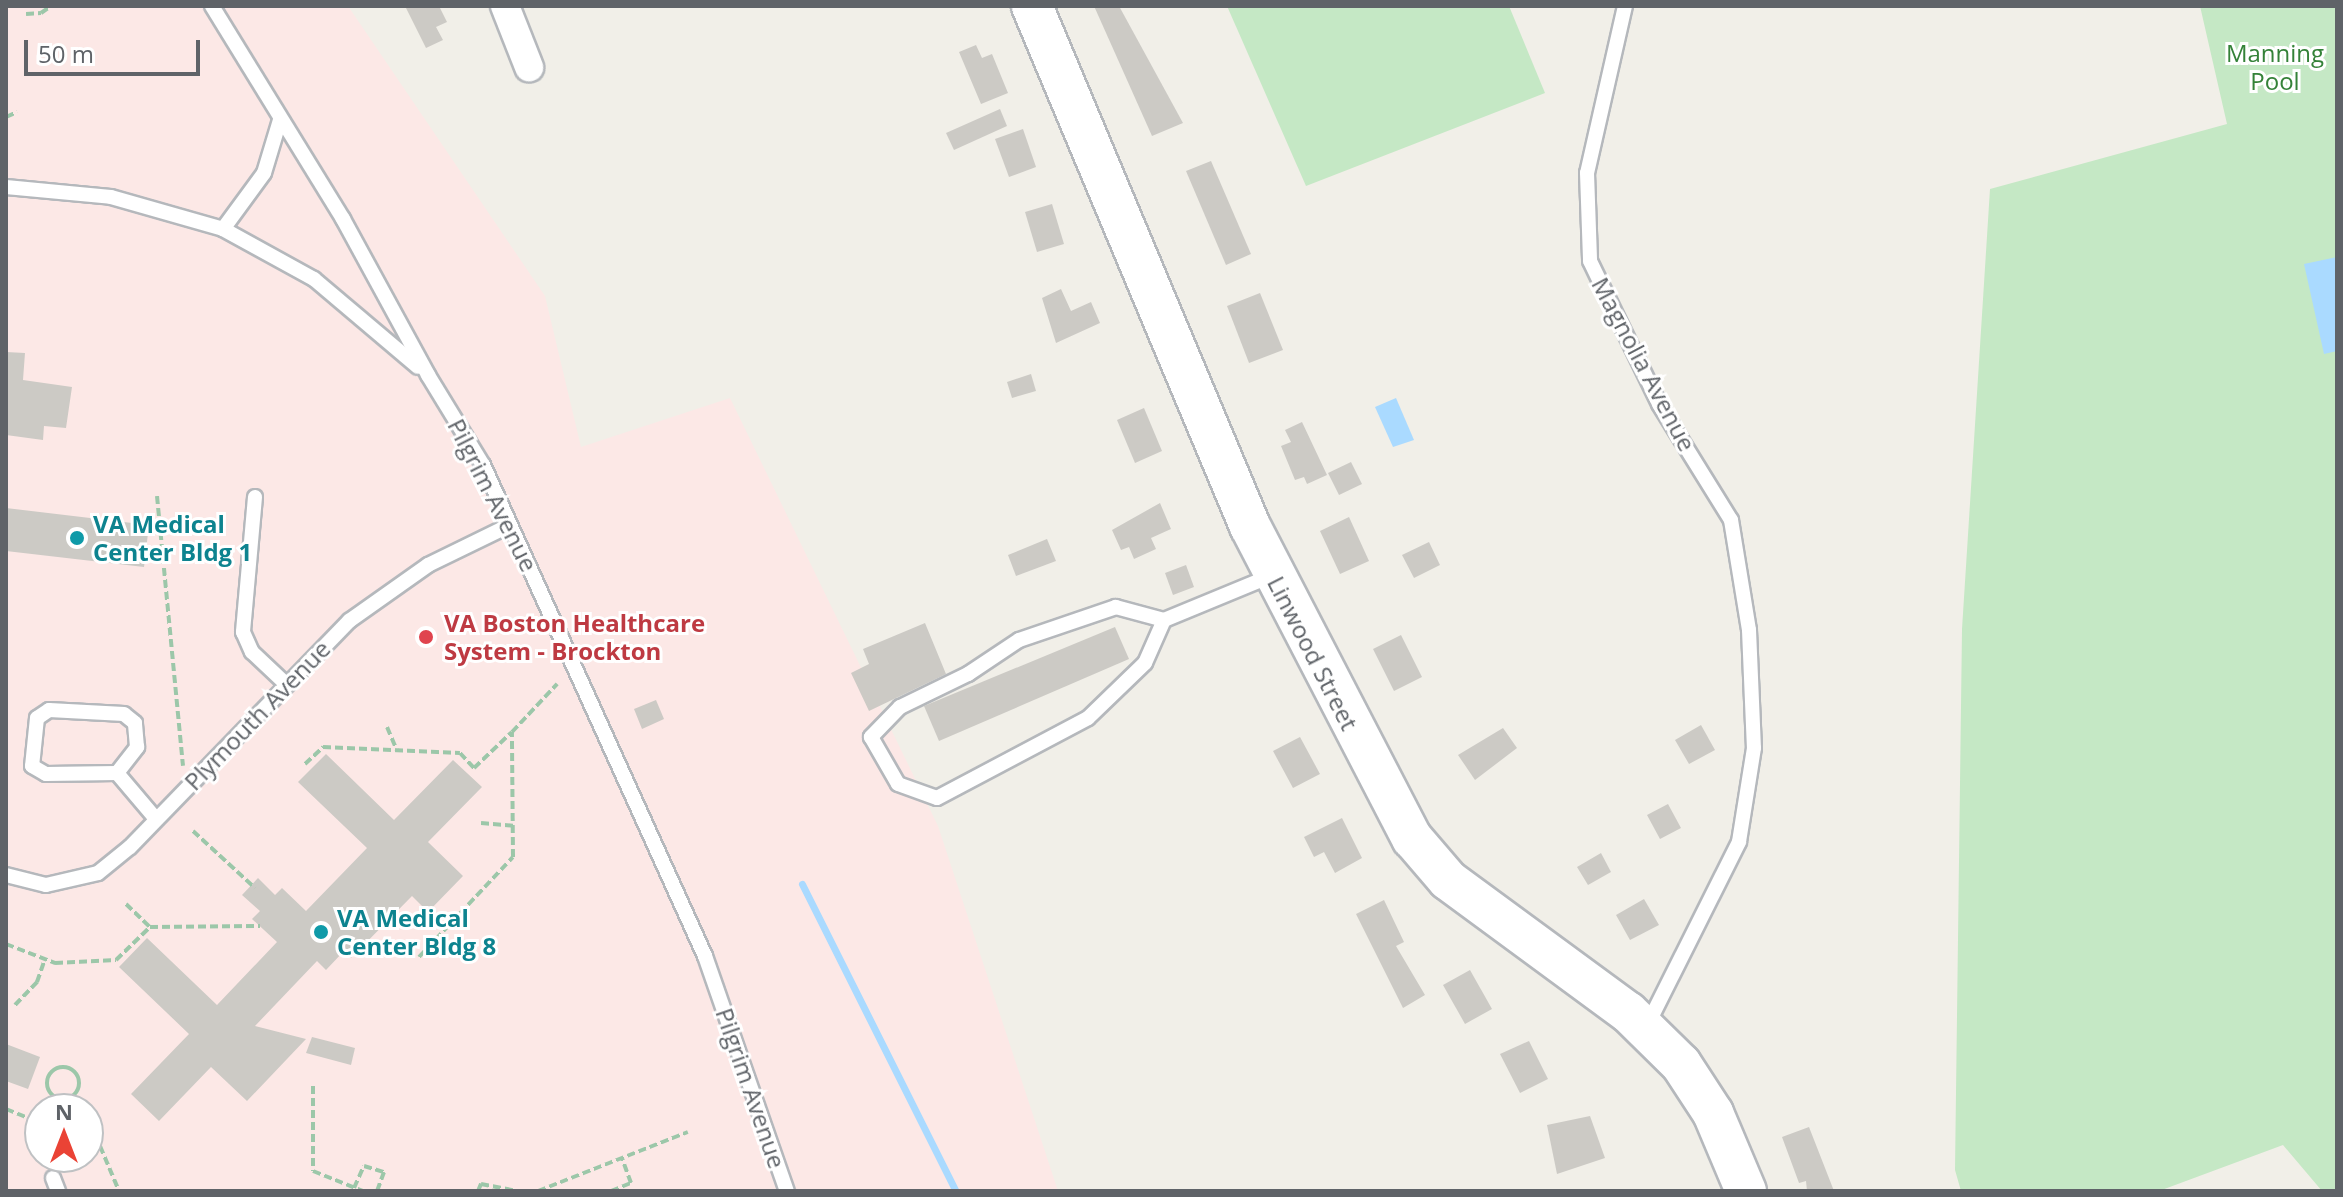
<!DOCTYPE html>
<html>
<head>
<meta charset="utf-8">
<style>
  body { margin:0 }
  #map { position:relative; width:2343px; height:1197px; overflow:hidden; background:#f1efe8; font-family:"Open Sans",sans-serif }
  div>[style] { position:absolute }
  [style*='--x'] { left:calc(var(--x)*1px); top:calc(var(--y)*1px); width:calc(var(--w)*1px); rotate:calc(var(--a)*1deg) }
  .medical>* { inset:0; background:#fce8e6 }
  .green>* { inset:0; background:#c5e8c5 }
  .water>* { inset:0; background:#aadaff }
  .stream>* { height:7px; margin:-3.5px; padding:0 3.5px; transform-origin:3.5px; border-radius:3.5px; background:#aadaff }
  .building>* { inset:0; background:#cccac5 }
  .path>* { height:4px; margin-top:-2px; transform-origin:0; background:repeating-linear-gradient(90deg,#9cc7a9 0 8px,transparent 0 12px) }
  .path>.ring { margin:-2px; padding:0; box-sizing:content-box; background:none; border:4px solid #9cc7a9; border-radius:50% }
  .roads { filter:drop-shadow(2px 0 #b5b8bc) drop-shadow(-2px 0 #b5b8bc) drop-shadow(0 2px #b5b8bc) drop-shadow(0 -2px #b5b8bc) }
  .lane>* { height:14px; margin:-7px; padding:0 7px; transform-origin:7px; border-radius:7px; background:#fff }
  .street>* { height:28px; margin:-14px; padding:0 14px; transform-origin:14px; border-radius:14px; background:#fff }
  .secondary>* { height:40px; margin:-20px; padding:0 20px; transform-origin:20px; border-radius:20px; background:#fff }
  .dots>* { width:22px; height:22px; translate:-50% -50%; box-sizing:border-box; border:4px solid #fff; border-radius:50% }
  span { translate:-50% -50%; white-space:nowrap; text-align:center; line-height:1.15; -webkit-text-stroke:6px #fff; paint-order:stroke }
  .park-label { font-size:24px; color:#348238 }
  .street-label { font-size:24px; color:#5f6368 }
  .culture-label { font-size:24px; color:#0d838f; font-weight:700 }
  .left { translate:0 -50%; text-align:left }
  .health-label { font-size:24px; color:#be3a42; font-weight:700 }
  .frame { position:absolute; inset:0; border:8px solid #5f6368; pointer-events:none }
  .north { position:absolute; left:24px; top:1093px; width:80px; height:80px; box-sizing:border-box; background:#fff; border:2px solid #bfc1c3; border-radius:50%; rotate:0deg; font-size:22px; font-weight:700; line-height:32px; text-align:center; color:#5f6368 }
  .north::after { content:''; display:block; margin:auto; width:28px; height:36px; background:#ea4335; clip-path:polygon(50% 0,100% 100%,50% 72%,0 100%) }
  .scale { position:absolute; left:24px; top:40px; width:176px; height:36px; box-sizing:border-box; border:4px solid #5f6368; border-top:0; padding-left:10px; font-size:24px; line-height:28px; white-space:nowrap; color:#5f6368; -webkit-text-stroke:6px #fff; paint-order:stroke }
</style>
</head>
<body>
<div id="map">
  <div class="medical">
    <div style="clip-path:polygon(evenodd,6px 6px,348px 6px,545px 296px,581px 447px,730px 398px,938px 826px,1058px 1191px,6px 1191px,6px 6px,40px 1109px,88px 1109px,88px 1157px,40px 1157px,40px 1109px)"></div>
  </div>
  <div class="green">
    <div style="clip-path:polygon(1227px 6px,1509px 6px,1545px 93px,1306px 186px)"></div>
    <div style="clip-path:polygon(2200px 6px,2337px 6px,2337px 1191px,2322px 1191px,2283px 1145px,2159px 1191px,1961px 1191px,1955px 1170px,1962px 629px,1990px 189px,2227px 124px)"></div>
  </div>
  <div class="water">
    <div style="clip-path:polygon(2337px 257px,2337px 351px,2324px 354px,2304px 264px)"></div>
    <div style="clip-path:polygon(1396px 398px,1414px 440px,1393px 447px,1375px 407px)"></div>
  </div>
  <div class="stream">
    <div style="--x:802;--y:884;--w:343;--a:63.4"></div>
  </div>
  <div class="building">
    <div style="clip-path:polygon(405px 6px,439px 6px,447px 22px,436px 27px,443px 40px,426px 48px)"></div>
    <div style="clip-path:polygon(1094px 6px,1119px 6px,1183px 123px,1152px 136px)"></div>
    <div style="clip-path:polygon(976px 45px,982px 58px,992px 54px,1008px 93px,981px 104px,959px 52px)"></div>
    <div style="clip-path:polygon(1000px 109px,1007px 126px,954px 150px,946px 133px)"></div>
    <div style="clip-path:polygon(1023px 129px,1036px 167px,1009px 177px,995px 139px)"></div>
    <div style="clip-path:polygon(1211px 161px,1251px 254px,1226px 265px,1186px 171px)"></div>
    <div style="clip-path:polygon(1052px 204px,1064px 244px,1037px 252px,1025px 212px)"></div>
    <div style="clip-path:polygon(1061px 289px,1071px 311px,1091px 302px,1100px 323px,1056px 343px,1042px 298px)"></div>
    <div style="clip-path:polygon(1260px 293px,1283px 350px,1249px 363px,1227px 306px)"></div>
    <div style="clip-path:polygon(6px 352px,25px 353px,23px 380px,72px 387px,66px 428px,44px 426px,43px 440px,6px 435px)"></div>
    <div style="clip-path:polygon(1031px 374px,1036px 391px,1012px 398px,1007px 382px)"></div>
    <div style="clip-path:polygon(1144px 408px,1162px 451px,1135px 463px,1117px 420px)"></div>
    <div style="clip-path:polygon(1302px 422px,1327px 475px,1307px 484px,1304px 477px,1295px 480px,1281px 446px,1291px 442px,1285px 430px)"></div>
    <div style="clip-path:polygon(1351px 462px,1362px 484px,1339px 495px,1328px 473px)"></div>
    <div style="clip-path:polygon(1160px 503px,1171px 529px,1151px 538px,1156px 549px,1134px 559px,1129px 547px,1121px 550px,1112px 530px)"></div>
    <div style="clip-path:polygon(6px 508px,149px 525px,144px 567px,6px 551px)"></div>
    <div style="clip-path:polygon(1349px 517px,1369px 561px,1340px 574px,1320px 531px)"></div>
    <div style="clip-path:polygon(1047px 539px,1056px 561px,1016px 576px,1008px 555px)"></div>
    <div style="clip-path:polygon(1429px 542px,1440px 565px,1414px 578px,1402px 555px)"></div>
    <div style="clip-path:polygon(1186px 565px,1194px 587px,1173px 595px,1165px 573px)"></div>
    <div style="clip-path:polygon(925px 623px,946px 674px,869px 711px,851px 673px,869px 664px,863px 649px)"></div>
    <div style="clip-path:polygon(1115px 627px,1129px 659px,939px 741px,924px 706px)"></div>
    <div style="clip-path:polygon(1401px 635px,1422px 677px,1394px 691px,1373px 649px)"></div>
    <div style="clip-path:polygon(656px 700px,664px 719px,642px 729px,634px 709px)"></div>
    <div style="clip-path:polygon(1701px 725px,1715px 750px,1689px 764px,1675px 740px)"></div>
    <div style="clip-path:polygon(1503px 728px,1517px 748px,1475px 780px,1458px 755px)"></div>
    <div style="clip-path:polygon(1300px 737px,1320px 774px,1293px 788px,1273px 751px)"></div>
    <div style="clip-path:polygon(326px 754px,394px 820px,453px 760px,482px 787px,428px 842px,463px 876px,428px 912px,412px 896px,351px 958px,344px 951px,326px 970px,317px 961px,255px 1026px,306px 1039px,247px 1101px,211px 1067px,159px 1121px,131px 1094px,189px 1034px,119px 967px,147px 938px,217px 1005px,277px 942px,252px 919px,260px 911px,242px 895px,258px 878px,275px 895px,282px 888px,306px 911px,367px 848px,298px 782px)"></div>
    <div style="clip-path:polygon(1668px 804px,1681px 828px,1660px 839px,1647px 815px)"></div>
    <div style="clip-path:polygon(1342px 818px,1362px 858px,1335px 873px,1324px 852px,1314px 857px,1304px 837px)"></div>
    <div style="clip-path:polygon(1601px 853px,1611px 872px,1588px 885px,1577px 867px)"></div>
    <div style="clip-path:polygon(1644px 899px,1659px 925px,1630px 940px,1616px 915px)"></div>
    <div style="clip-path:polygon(1384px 900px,1404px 942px,1396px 946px,1425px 995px,1403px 1008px,1356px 914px)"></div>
    <div style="clip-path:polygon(1470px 970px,1492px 1009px,1465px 1024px,1443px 985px)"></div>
    <div style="clip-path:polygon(312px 1037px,355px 1048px,351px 1065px,306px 1053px)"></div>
    <div style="clip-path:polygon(1529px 1041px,1548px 1079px,1520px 1093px,1500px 1054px)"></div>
    <div style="clip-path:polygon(6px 1044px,40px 1057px,28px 1089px,6px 1081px)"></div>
    <div style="clip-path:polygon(1590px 1116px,1605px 1158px,1557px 1174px,1547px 1125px)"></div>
    <div style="clip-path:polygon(1809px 1127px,1834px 1191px,1807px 1191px,1806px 1181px,1799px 1183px,1782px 1137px)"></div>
  </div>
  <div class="path">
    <div style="--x:26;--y:14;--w:15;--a:-4"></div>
    <div style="--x:41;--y:13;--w:12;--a:-35"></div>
    <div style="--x:6;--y:117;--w:12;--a:-24"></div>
    <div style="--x:157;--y:496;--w:271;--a:84.5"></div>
    <div style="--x:387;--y:727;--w:25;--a:67"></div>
    <div style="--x:305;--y:764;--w:25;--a:-43"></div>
    <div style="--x:323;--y:747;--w:137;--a:2.5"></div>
    <div style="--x:460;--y:753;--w:21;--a:47"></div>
    <div style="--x:474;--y:768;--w:52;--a:-43.5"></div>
    <div style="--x:481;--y:823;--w:32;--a:5"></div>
    <div style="--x:193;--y:831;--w:84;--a:42.6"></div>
    <div style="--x:126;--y:904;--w:33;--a:44"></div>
    <div style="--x:6;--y:944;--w:53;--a:21.2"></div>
    <div style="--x:55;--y:963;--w:61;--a:-2.8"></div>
    <div style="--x:116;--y:960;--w:47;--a:-44.1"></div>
    <div style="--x:150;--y:927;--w:110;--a:-0.5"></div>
    <div style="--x:419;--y:957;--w:137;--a:-46.8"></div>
    <div style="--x:513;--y:857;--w:125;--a:-90.5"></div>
    <div style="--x:512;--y:732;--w:66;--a:-46.8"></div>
    <div style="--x:15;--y:1005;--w:32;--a:-46"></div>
    <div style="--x:37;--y:982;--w:24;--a:-71"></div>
    <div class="ring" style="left:47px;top:1067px;width:28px;height:28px"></div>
    <div style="--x:313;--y:1086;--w:85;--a:90"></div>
    <div style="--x:313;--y:1171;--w:54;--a:21.8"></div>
    <div style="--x:6;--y:1109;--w:37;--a:22"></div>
    <div style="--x:52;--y:1109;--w:12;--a:-76"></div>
    <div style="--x:88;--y:1142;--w:13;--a:18"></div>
    <div style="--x:100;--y:1146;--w:49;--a:67.1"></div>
    <div style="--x:354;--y:1188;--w:24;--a:-66"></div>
    <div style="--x:364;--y:1166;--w:21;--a:17"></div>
    <div style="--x:384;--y:1172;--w:20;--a:110"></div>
    <div style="--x:478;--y:1191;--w:8;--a:-67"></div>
    <div style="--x:481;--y:1184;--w:38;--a:11"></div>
    <div style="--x:538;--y:1191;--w:161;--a:-21.5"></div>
    <div style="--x:611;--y:1191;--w:22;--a:-22"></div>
    <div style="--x:631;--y:1183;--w:27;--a:-110"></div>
  </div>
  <div class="roads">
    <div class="lane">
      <div style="--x:212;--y:6;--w:250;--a:58.4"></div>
      <div style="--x:343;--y:219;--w:178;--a:61.4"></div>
      <div style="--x:428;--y:375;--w:105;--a:58.6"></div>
      <div style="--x:483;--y:465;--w:539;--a:65.67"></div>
      <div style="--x:705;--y:956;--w:249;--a:70.8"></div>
      <div style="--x:1625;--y:6;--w:171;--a:102.8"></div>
      <div style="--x:1587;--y:173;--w:88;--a:88"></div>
      <div style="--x:1590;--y:261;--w:159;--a:64.2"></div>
      <div style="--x:1659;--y:404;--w:137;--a:58.2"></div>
      <div style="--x:1731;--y:520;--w:111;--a:80.7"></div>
      <div style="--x:1749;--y:630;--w:118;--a:87.6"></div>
      <div style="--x:1754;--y:748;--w:95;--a:99.1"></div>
      <div style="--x:1739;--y:842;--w:208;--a:116.6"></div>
      <div style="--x:6;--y:187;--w:105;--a:5.4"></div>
      <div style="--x:111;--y:197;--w:116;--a:15.9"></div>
      <div style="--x:223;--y:229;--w:104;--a:28.8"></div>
      <div style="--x:314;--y:279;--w:136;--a:40.2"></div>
      <div style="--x:223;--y:229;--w:69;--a:-53.8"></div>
      <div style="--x:264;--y:173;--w:55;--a:-73.2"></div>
      <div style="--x:255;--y:497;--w:136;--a:95.1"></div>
      <div style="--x:243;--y:632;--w:22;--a:66"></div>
      <div style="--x:252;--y:652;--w:47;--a:43.3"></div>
      <div style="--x:1164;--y:620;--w:50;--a:-164.8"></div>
      <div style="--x:1116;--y:607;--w:102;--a:161.2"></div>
      <div style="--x:1019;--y:640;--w:61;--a:146.3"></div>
      <div style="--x:968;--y:674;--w:76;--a:154.1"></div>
      <div style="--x:900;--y:707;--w:42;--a:134"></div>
      <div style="--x:871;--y:737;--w:54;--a:60.1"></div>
      <div style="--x:898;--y:784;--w:41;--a:19.7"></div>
      <div style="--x:937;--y:798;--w:171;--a:-27.9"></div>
      <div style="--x:1088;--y:718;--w:79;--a:-44"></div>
      <div style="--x:1145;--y:663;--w:47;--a:-66.2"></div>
      <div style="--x:1164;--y:620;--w:118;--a:-22.4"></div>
      <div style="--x:117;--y:773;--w:33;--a:-52"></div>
      <div style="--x:137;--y:747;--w:24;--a:-95"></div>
      <div style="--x:135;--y:723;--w:14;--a:-141"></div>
      <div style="--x:124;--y:714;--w:75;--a:-176.9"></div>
      <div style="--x:49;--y:710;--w:14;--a:146"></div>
      <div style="--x:37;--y:718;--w:48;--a:95.9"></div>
      <div style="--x:32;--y:766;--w:16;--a:30"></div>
      <div style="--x:46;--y:774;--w:71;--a:-0.8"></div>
      <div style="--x:117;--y:773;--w:60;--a:49.7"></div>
      <div style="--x:6;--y:875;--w:41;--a:14"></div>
      <div style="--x:46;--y:885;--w:53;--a:-13"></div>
      <div style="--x:98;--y:873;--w:41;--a:-39.1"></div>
      <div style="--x:130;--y:847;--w:315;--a:-45.9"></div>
      <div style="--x:349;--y:621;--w:97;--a:-35.3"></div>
      <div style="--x:428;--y:565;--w:91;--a:-26"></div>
      <div style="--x:53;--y:1178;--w:14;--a:69"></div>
    </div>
    <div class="street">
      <div style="--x:505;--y:6;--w:66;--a:68.5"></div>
    </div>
    <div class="secondary">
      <div style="--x:1032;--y:6;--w:564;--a:67.26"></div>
      <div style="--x:1250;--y:526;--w:352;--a:62.6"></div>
      <div style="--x:1412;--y:838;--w:55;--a:49.4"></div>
      <div style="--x:1448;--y:880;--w:223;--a:36.3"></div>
      <div style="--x:1628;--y:1012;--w:74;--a:44.5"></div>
      <div style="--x:1681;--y:1064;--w:59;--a:56.9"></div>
      <div style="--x:1713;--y:1113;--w:85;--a:67.1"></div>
    </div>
  </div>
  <div class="dots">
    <div style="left:77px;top:538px;background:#0f9aa8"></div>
    <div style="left:426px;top:637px;background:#e0444e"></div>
    <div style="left:321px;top:932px;background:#0f9aa8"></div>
  </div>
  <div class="park-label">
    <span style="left:2275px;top:67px">Manning<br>Pool</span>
  </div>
  <div class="street-label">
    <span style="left:1644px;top:364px;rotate:62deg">Magnolia Avenue</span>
    <span style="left:493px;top:495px;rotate:63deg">Pilgrim Avenue</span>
    <span style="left:1313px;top:653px;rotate:63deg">Linwood Street</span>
    <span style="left:257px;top:715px;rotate:-46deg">Plymouth Avenue</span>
    <span style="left:751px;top:1088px;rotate:71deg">Pilgrim Avenue</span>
  </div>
  <div class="culture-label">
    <span class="left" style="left:93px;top:538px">VA Medical<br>Center Bldg 1</span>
    <span class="left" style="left:337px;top:932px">VA Medical<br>Center Bldg 8</span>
  </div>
  <div class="health-label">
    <span class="left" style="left:444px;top:637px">VA Boston Healthcare<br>System - Brockton</span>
  </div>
  <div class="frame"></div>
  <div class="north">N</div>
  <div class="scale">50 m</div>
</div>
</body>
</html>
